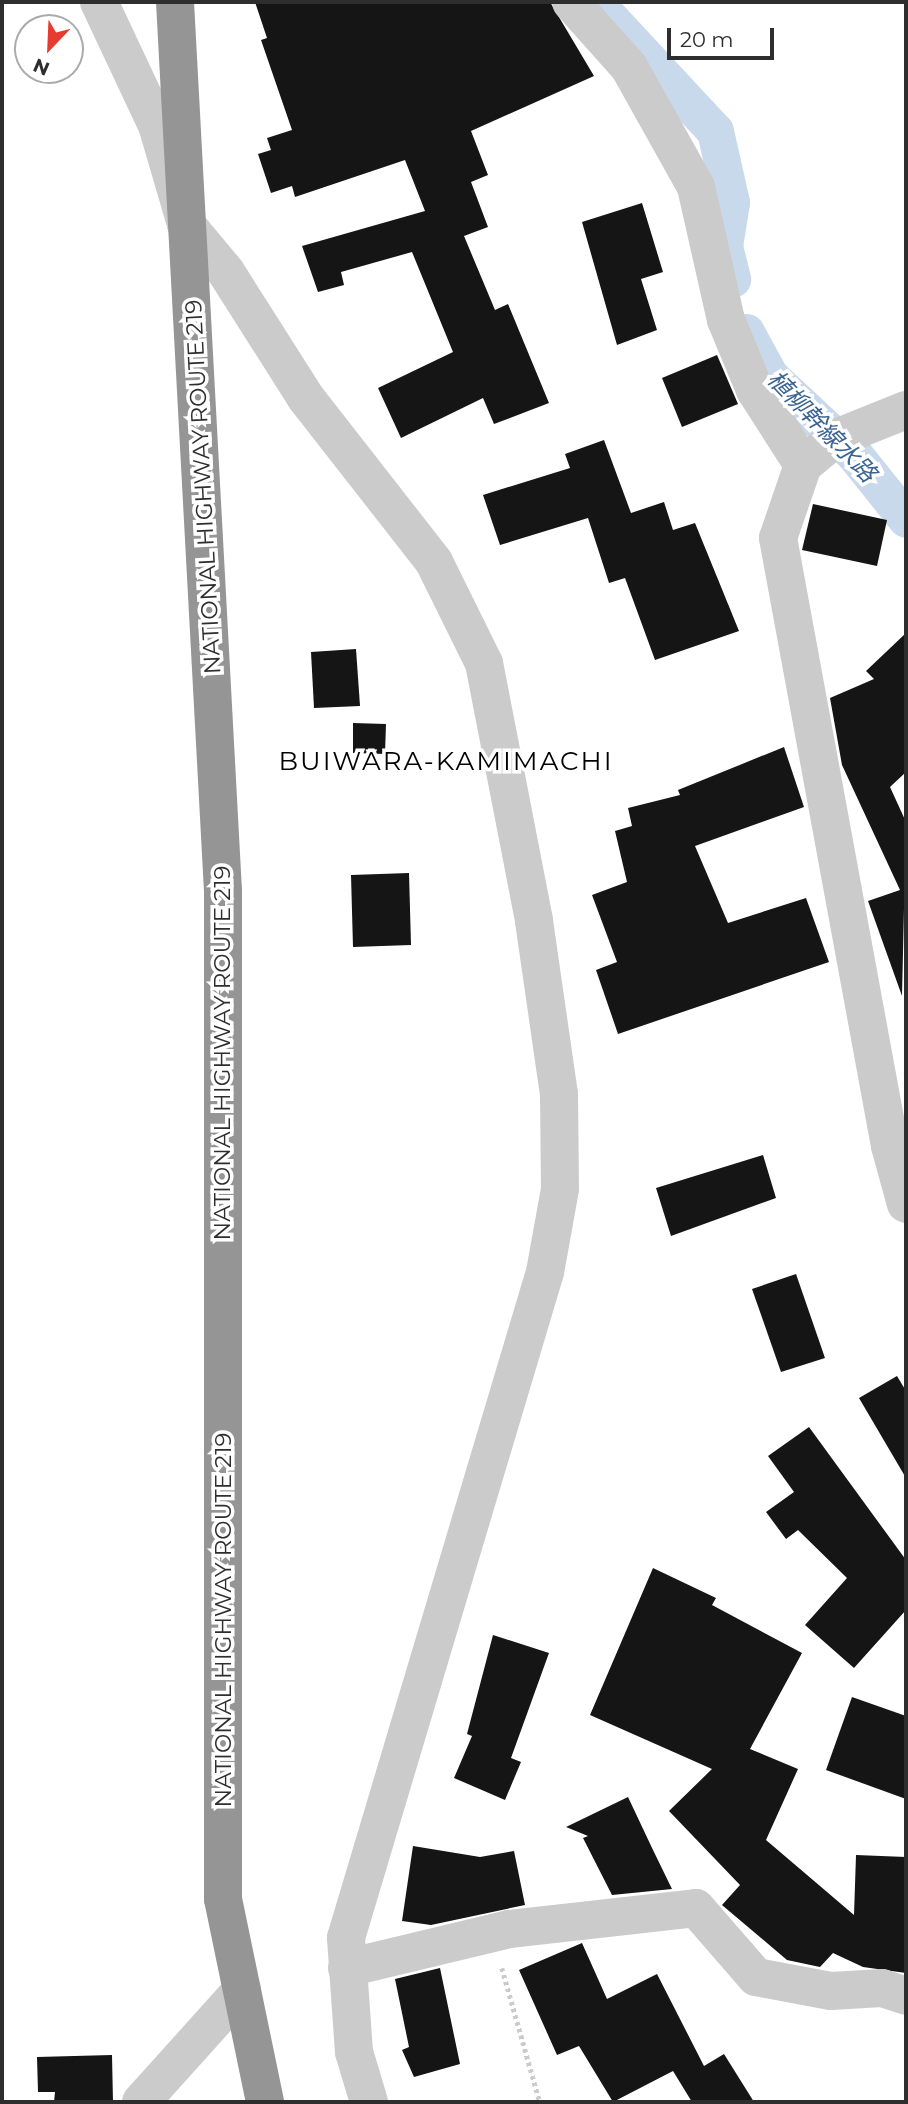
<!DOCTYPE html>
<html>
<head>
<meta charset="utf-8">
<style>
  body { margin:0 }
  #map { position:relative; width:908px; height:2104px; overflow:hidden; background:#fff; font-family:Montserrat,"Noto Sans JP",sans-serif }
  div>[style] { position:absolute }
  [style*='--x'] { left:calc(var(--x)*1px); top:calc(var(--y)*1px); width:calc(var(--w)*1px); rotate:calc(var(--a)*1deg) }
  .canal>* { height:37px; margin:-18.5px; padding:0 18.5px; transform-origin:18.5px; border-radius:18.5px; background:#c8d9ec }
  .building>* { inset:0; background:#151515 }
  .path>* { height:4.5px; margin-top:-2.25px; transform-origin:0; background:repeating-linear-gradient(90deg,#cbcbcb 0 3.5px,transparent 0 7px) }
  .minor>* { height:38px; margin:-19px; padding:0 19px; transform-origin:19px; border-radius:19px; background:#cbcbcb }
  .highway>* { height:38px; margin:-19px; padding:0 19px; transform-origin:19px; border-radius:19px; background:#959595 }
  span { translate:-50% -50%; white-space:nowrap; text-align:center; line-height:1.15; -webkit-text-stroke:7px #fff; paint-order:stroke }
  .street-label { font-size:23px; color:#2e2e2e }
  .water-label { font-size:24px; color:#3b6492; font-style:italic }
  .quarter-label { font-size:26px; color:#000; letter-spacing:2px }
  .frame { position:absolute; inset:0; border:4px solid #2e2e2e; pointer-events:none }
  .north { position:absolute; left:14px; top:14px; width:70px; height:70px; box-sizing:border-box; background:#fff; border:2px solid #ababab; border-radius:50%; rotate:203deg; font-size:19px; font-weight:700; line-height:28px; text-align:center; color:#2e2e2e }
  .north::after { content:''; display:block; margin:auto; width:24px; height:32px; background:#e73b2f; clip-path:polygon(50% 0,100% 100%,50% 72%,0 100%) }
  .scale { position:absolute; left:667px; top:28px; width:107px; height:32px; box-sizing:border-box; border:4px solid #2e2e2e; border-top:0; padding-left:9px; font-size:21px; line-height:24px; white-space:nowrap; color:#2e2e2e; -webkit-text-stroke:5px #fff; paint-order:stroke }
</style>
</head>
<body>
<div id="map">
  <div class="canal">
    <div style="--x:595;--y:2;--w:176;--a:47.1"></div>
    <div style="--x:715;--y:131;--w:73;--a:77.3"></div>
    <div style="--x:731;--y:202;--w:45;--a:99"></div>
    <div style="--x:724;--y:246;--w:34;--a:76"></div>
    <div style="--x:746;--y:332;--w:50;--a:61.4"></div>
    <div style="--x:770;--y:376;--w:115;--a:42.9"></div>
    <div style="--x:854;--y:454;--w:83;--a:51.3"></div>
  </div>
  <div class="building">
    <div style="clip-path:polygon(255px 2px,550px 2px,594px 76px,471px 131px,488px 175px,471px 182px,488px 227px,464px 236px,495px 310px,508px 304px,549px 403px,494px 424px,483px 398px,401px 438px,378px 388px,453px 352px,412px 252px,341px 272px,344px 285px,318px 292px,302px 246px,425px 211px,405px 160px,295px 197px,292px 186px,271px 193px,258px 154px,271px 150px,267px 138px,292px 130px,261px 40px,267px 38px)"></div>
    <div style="clip-path:polygon(642px 203px,663px 272px,641px 279px,657px 330px,617px 345px,582px 222px)"></div>
    <div style="clip-path:polygon(717px 355px,738px 404px,682px 427px,662px 378px)"></div>
    <div style="clip-path:polygon(604px 440px,631px 513px,664px 502px,673px 530px,695px 523px,739px 631px,655px 660px,625px 578px,609px 583px,588px 518px,500px 545px,483px 495px,570px 468px,565px 454px)"></div>
    <div style="clip-path:polygon(813px 504px,887px 520px,877px 566px,802px 550px)"></div>
    <div style="clip-path:polygon(906px 633px,906px 772px,890px 787px,906px 822px,902px 996px,868px 901px,900px 890px,842px 765px,830px 698px,874px 679px,866px 671px)"></div>
    <div style="clip-path:polygon(356px 649px,360px 706px,314px 708px,311px 652px)"></div>
    <div style="clip-path:polygon(353px 723px,386px 724px,385px 754px,353px 753px)"></div>
    <div style="clip-path:polygon(784px 747px,804px 807px,695px 846px,728px 923px,806px 898px,829px 962px,618px 1034px,596px 970px,617px 962px,592px 895px,627px 882px,615px 831px,632px 826px,628px 808px,680px 795px,678px 790px)"></div>
    <div style="clip-path:polygon(409px 873px,411px 945px,353px 947px,351px 875px)"></div>
    <div style="clip-path:polygon(763px 1155px,776px 1198px,671px 1236px,656px 1188px)"></div>
    <div style="clip-path:polygon(796px 1274px,825px 1358px,781px 1372px,752px 1289px)"></div>
    <div style="clip-path:polygon(897px 1376px,906px 1391px,906px 1478px,859px 1398px)"></div>
    <div style="clip-path:polygon(809px 1427px,906px 1560px,906px 1610px,854px 1668px,805px 1625px,847px 1578px,798px 1530px,786px 1539px,766px 1512px,794px 1492px,768px 1456px)"></div>
    <div style="clip-path:polygon(653px 1568px,716px 1598px,712px 1605px,802px 1653px,750px 1749px,798px 1769px,766px 1840px,854px 1915px,856px 1855px,906px 1857px,906px 1973px,863px 1967px,833px 1953px,820px 1967px,787px 1960px,722px 1905px,740px 1885px,669px 1811px,712px 1769px,590px 1715px)"></div>
    <div style="clip-path:polygon(493px 1635px,549px 1653px,511px 1758px,521px 1762px,505px 1800px,454px 1778px,472px 1736px,467px 1734px)"></div>
    <div style="clip-path:polygon(852px 1697px,906px 1716px,906px 1799px,826px 1770px)"></div>
    <div style="clip-path:polygon(628px 1797px,653px 1850px,672px 1889px,612px 1895px,583px 1838px,588px 1836px,566px 1827px)"></div>
    <div style="clip-path:polygon(413px 1846px,480px 1857px,514px 1851px,525px 1905px,431px 1925px,402px 1921px)"></div>
    <div style="clip-path:polygon(582px 1943px,607px 1999px,657px 1974px,704px 2066px,724px 2054px,754px 2102px,692px 2102px,673px 2071px,613px 2102px,579px 2046px,557px 2055px,519px 1970px)"></div>
    <div style="clip-path:polygon(440px 1968px,460px 2064px,414px 2077px,402px 2050px,409px 2047px,395px 1979px)"></div>
    <div style="clip-path:polygon(112px 2055px,113px 2102px,54px 2102px,55px 2092px,38px 2092px,37px 2057px)"></div>
  </div>
  <div class="path">
    <div style="--x:502;--y:1968;--w:139;--a:74.2"></div>
  </div>
  <div class="minor">
    <div style="--x:99;--y:2;--w:136;--a:64.8"></div>
    <div style="--x:157;--y:125;--w:103;--a:73.7"></div>
    <div style="--x:186;--y:224;--w:62;--a:50.2"></div>
    <div style="--x:226;--y:272;--w:149;--a:57.6"></div>
    <div style="--x:306;--y:398;--w:208;--a:52"></div>
    <div style="--x:434;--y:562;--w:113;--a:63.7"></div>
    <div style="--x:484;--y:663;--w:263;--a:79"></div>
    <div style="--x:534;--y:921;--w:175;--a:81.8"></div>
    <div style="--x:559;--y:1094;--w:95;--a:89.4"></div>
    <div style="--x:560;--y:1189;--w:84;--a:100.2"></div>
    <div style="--x:545;--y:1272;--w:695;--a:106.64"></div>
    <div style="--x:346;--y:1938;--w:114;--a:86"></div>
    <div style="--x:354;--y:2052;--w:52;--a:73.3"></div>
    <div style="--x:571;--y:2;--w:87;--a:48.3"></div>
    <div style="--x:629;--y:67;--w:137;--a:60.8"></div>
    <div style="--x:696;--y:187;--w:136;--a:77.3"></div>
    <div style="--x:726;--y:320;--w:76;--a:67.5"></div>
    <div style="--x:755;--y:390;--w:89;--a:57.4"></div>
    <div style="--x:906;--y:410;--w:75;--a:158.2"></div>
    <div style="--x:836;--y:438;--w:43;--a:140.7"></div>
    <div style="--x:803;--y:465;--w:77;--a:108.9"></div>
    <div style="--x:778;--y:538;--w:618;--a:79.56"></div>
    <div style="--x:890;--y:1146;--w:60;--a:74.6"></div>
    <div style="--x:347;--y:1968;--w:167;--a:-13.5"></div>
    <div style="--x:509;--y:1929;--w:188;--a:-6.4"></div>
    <div style="--x:696;--y:1908;--w:91;--a:49"></div>
    <div style="--x:756;--y:1977;--w:76;--a:10.6"></div>
    <div style="--x:831;--y:1991;--w:51;--a:-3.4"></div>
    <div style="--x:882;--y:1988;--w:25;--a:18"></div>
    <div style="--x:141;--y:2102;--w:151;--a:-48"></div>
  </div>
  <div class="highway">
    <div style="--x:175;--y:2;--w:890;--a:86.91"></div>
    <div style="--x:223;--y:891;--w:1008;--a:90"></div>
    <div style="--x:223;--y:1899;--w:207;--a:78.3"></div>
  </div>
  <div class="street-label">
    <span style="left:203px;top:487px;rotate:-93deg">NATIONAL HIGHWAY ROUTE 219</span>
    <span style="left:222px;top:1053px;rotate:-90deg">NATIONAL HIGHWAY ROUTE 219</span>
    <span style="left:223px;top:1620px;rotate:-90deg">NATIONAL HIGHWAY ROUTE 219</span>
  </div>
  <div class="water-label">
    <span style="left:822px;top:426px;rotate:46deg">植柳幹線水路</span>
  </div>
  <div class="quarter-label">
    <span style="left:446px;top:762px">BUIWARA-KAMIMACHI</span>
  </div>
  <div class="frame"></div>
  <div class="north">N</div>
  <div class="scale">20 m</div>
</div>
</body>
</html>
